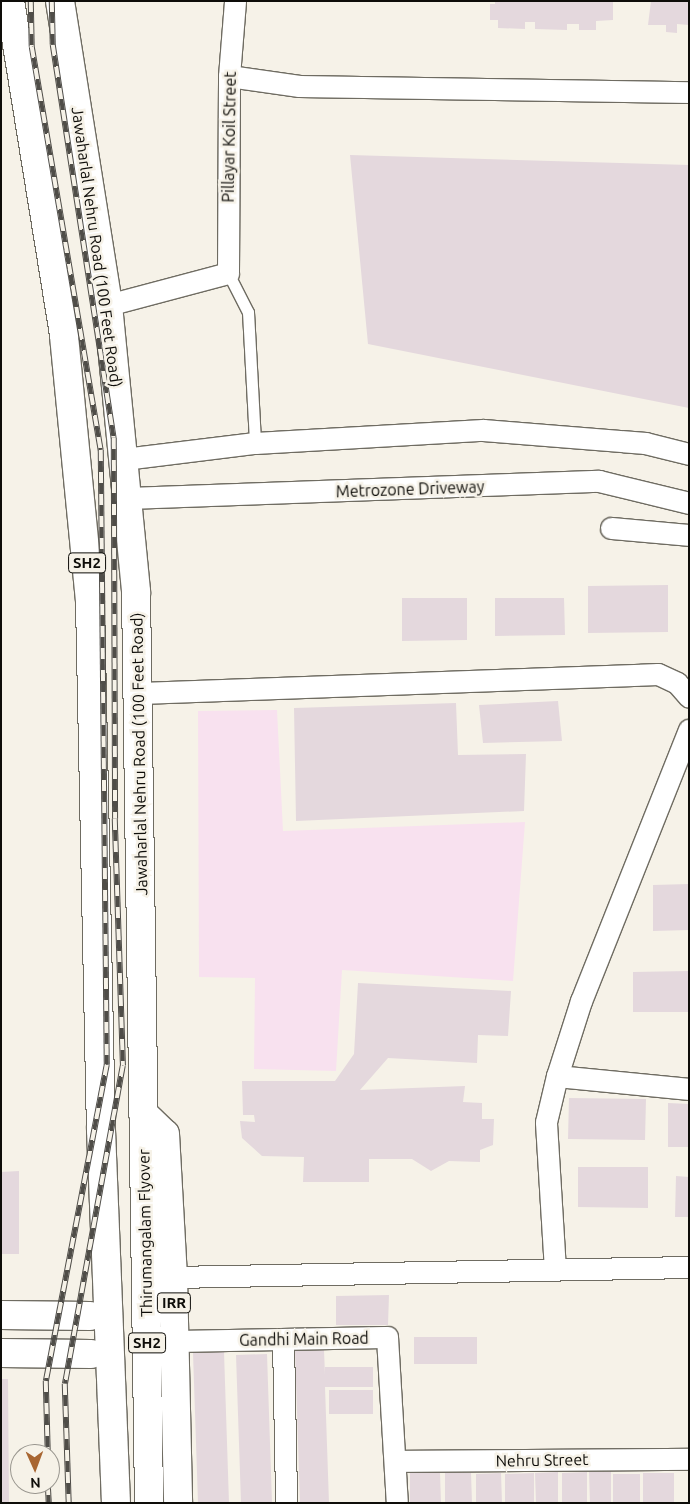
<!DOCTYPE html>
<html>
<head>
<meta charset="utf-8">
<style>
  body { margin:0 }
  #map { position:relative; width:690px; height:1504px; overflow:hidden; background:#f6f2e8; font-family:Ubuntu,sans-serif }
  div>[style] { position:absolute }
  [style*='--x'] { left:calc(var(--x)*1px); top:calc(var(--y)*1px); width:calc(var(--w)*1px); rotate:calc(var(--a)*1deg) }
  .education>* { inset:0; background:#f8e1ef }
  .building>* { inset:0; background:#e4d8dd }
  .roads { filter:drop-shadow(1px 0 #6f6c62) drop-shadow(-1px 0 #6f6c62) drop-shadow(0 1px #6f6c62) drop-shadow(0 -1px #6f6c62) }
  .service>* { height:11px; margin:-5.5px; padding:0 5.5px; transform-origin:5.5px; border-radius:5.5px; background:#fff }
  .minor>* { height:21px; margin:-10.5px; padding:0 10.5px; transform-origin:10.5px; border-radius:10.5px; background:#fff }
  .tertiary>* { height:28px; margin:-14px; padding:0 14px; transform-origin:14px; border-radius:14px; background:#fff }
  .primary>* { height:28px; margin:-14px; padding:0 14px; transform-origin:14px; border-radius:14px; background:#fff }
  .rail>* { height:5.5px; margin-top:-2.75px; transform-origin:0; background:repeating-linear-gradient(90deg,#f6f2e8 0 11px,#4f4d48 0 22px); box-sizing:border-box; border-block:1px solid #4f4d48 }
  span { translate:-50% -50%; white-space:nowrap; text-align:center; line-height:1.15; -webkit-text-stroke:5px #f6f2e8; paint-order:stroke }
  .shield-label span { padding:1px 4px; background:#f6f2e8; border:1px solid; border-radius:4px; -webkit-text-stroke-width:0 }
  .shield-label { font-size:15px; color:#0e0d09; font-weight:700 }
  .street-label { font-size:16px; color:#0e0d09 }
  .frame { position:absolute; inset:0; border:2px solid #0e0d09; pointer-events:none }
  .north { position:absolute; left:10px; top:1444px; width:50px; height:50px; box-sizing:border-box; background:#f6f2e8; border:1px solid #99968f; border-radius:50%; rotate:178deg; font-size:14px; font-weight:700; line-height:20px; text-align:center; color:#0e0d09 }
  .north::after { content:''; display:block; margin:auto; width:18px; height:22px; background:#a86632; clip-path:polygon(50% 0,100% 100%,50% 72%,0 100%) }
</style>
</head>
<body>
<div id="map">
  <div class="education">
    <div style="clip-path:polygon(277px 710px,283px 831px,525px 822px,513px 981px,342px 970px,336px 1071px,254px 1069px,255px 978px,199px 977px,198px 711px)"></div>
  </div>
  <div class="building">
    <div style="clip-path:polygon(495px 1px,607px 1px,613px 2px,613px 20px,596px 21px,596px 30px,579px 30px,579px 24px,567px 24px,567px 30px,535px 29px,535px 22px,525px 22px,525px 29px,498px 28px,498px 20px,490px 20px,490px 4px,495px 4px)"></div>
    <div style="clip-path:polygon(651px 1px,689px 1px,689px 25px,677px 24px,677px 33px,666px 32px,666px 25px,648px 25px)"></div>
    <div style="clip-path:polygon(350px 155px,689px 165px,689px 408px,368px 344px)"></div>
    <div style="clip-path:polygon(668px 585px,668px 632px,588px 633px,588px 586px)"></div>
    <div style="clip-path:polygon(402px 598px,467px 598px,467px 640px,402px 641px)"></div>
    <div style="clip-path:polygon(495px 598px,564px 598px,565px 635px,495px 636px)"></div>
    <div style="clip-path:polygon(558px 701px,562px 741px,483px 743px,479px 705px)"></div>
    <div style="clip-path:polygon(456px 703px,458px 755px,526px 754px,524px 811px,296px 821px,294px 708px)"></div>
    <div style="clip-path:polygon(689px 884px,689px 930px,653px 931px,653px 885px)"></div>
    <div style="clip-path:polygon(689px 971px,689px 1012px,633px 1012px,633px 972px)"></div>
    <div style="clip-path:polygon(358px 983px,511px 991px,508px 1036px,478px 1035px,477px 1063px,388px 1058px,360px 1090px,465px 1086px,463px 1102px,482px 1103px,482px 1119px,494px 1119px,493px 1145px,480px 1150px,480px 1162px,449px 1161px,431px 1171px,412px 1159px,369px 1159px,369px 1182px,303px 1182px,304px 1157px,262px 1156px,242px 1138px,240px 1121px,255px 1122px,254px 1115px,243px 1115px,242px 1081px,335px 1081px,354px 1054px)"></div>
    <div style="clip-path:polygon(569px 1098px,646px 1099px,645px 1140px,568px 1139px)"></div>
    <div style="clip-path:polygon(668px 1103px,689px 1104px,689px 1147px,668px 1147px)"></div>
    <div style="clip-path:polygon(578px 1167px,648px 1167px,648px 1208px,578px 1207px)"></div>
    <div style="clip-path:polygon(19px 1171px,19px 1254px,1px 1254px,1px 1172px)"></div>
    <div style="clip-path:polygon(676px 1176px,689px 1177px,689px 1217px,675px 1217px)"></div>
    <div style="clip-path:polygon(389px 1295px,388px 1325px,336px 1325px,336px 1296px)"></div>
    <div style="clip-path:polygon(414px 1337px,477px 1337px,477px 1364px,414px 1364px)"></div>
    <div style="clip-path:polygon(324px 1350px,325px 1375px,325px 1367px,373px 1367px,373px 1387px,325px 1387px,329px 1503px,300px 1503px,295px 1351px)"></div>
    <div style="clip-path:polygon(224px 1352px,229px 1503px,198px 1503px,193px 1353px)"></div>
    <div style="clip-path:polygon(267px 1354px,272px 1503px,241px 1503px,236px 1355px)"></div>
    <div style="clip-path:polygon(1px 1379px,8px 1379px,9px 1503px,1px 1503px)"></div>
    <div style="clip-path:polygon(329px 1390px,373px 1390px,373px 1414px,329px 1414px)"></div>
    <div style="clip-path:polygon(611px 1471px,611px 1503px,590px 1503px,589px 1472px)"></div>
    <div style="clip-path:polygon(558px 1472px,558px 1503px,536px 1503px,535px 1473px)"></div>
    <div style="clip-path:polygon(587px 1472px,587px 1503px,562px 1503px,562px 1473px)"></div>
    <div style="clip-path:polygon(410px 1473px,440px 1473px,441px 1503px,410px 1503px)"></div>
    <div style="clip-path:polygon(445px 1473px,471px 1473px,472px 1503px,445px 1503px)"></div>
    <div style="clip-path:polygon(501px 1473px,502px 1503px,476px 1503px,476px 1474px)"></div>
    <div style="clip-path:polygon(534px 1473px,534px 1503px,505px 1503px,505px 1474px)"></div>
    <div style="clip-path:polygon(643px 1473px,674px 1473px,674px 1503px,643px 1503px)"></div>
    <div style="clip-path:polygon(613px 1474px,640px 1474px,640px 1503px,613px 1503px)"></div>
  </div>
  <div class="roads">
    <div class="service">
      <div style="--x:228;--y:273;--w:44;--a:62.9"></div>
      <div style="--x:248;--y:312;--w:131;--a:86.9"></div>
    </div>
    <div class="minor">
      <div style="--x:229;--y:76;--w:71;--a:8.1"></div>
      <div style="--x:299;--y:86;--w:390;--a:0.9"></div>
      <div style="--x:108;--y:305;--w:124;--a:-14.9"></div>
      <div style="--x:228;--y:273;--w:197;--a:-89.7"></div>
      <div style="--x:229;--y:76;--w:75;--a:-85.4"></div>
      <div style="--x:124;--y:459;--w:132;--a:-7"></div>
      <div style="--x:255;--y:443;--w:228;--a:-3.3"></div>
      <div style="--x:483;--y:430;--w:163;--a:4.6"></div>
      <div style="--x:645;--y:443;--w:45;--a:14"></div>
      <div style="--x:128;--y:498;--w:471;--a:-2.1"></div>
      <div style="--x:599;--y:481;--w:93;--a:13.7"></div>
      <div style="--x:611;--y:528;--w:78;--a:5.1"></div>
      <div style="--x:140;--y:693;--w:518;--a:-2.1"></div>
      <div style="--x:658;--y:674;--w:21;--a:25"></div>
      <div style="--x:677;--y:683;--w:18;--a:49"></div>
      <div style="--x:557;--y:1076;--w:133;--a:5.6"></div>
      <div style="--x:555;--y:1270;--w:148;--a:-93.5"></div>
      <div style="--x:546;--y:1122;--w:47;--a:-76.6"></div>
      <div style="--x:557;--y:1076;--w:79;--a:-72.3"></div>
      <div style="--x:581;--y:1001;--w:292;--a:-68.3"></div>
      <div style="--x:173;--y:1277;--w:516;--a:-1.11"></div>
      <div style="--x:283;--y:1340;--w:163;--a:88.9"></div>
      <div style="--x:174;--y:1341;--w:213;--a:-1.1"></div>
      <div style="--x:387;--y:1337;--w:166;--a:86.6"></div>
      <div style="--x:395;--y:1461;--w:294;--a:-0.4"></div>
    </div>
    <div class="tertiary">
      <div style="--x:1;--y:1315;--w:89;--a:0.6"></div>
      <div style="--x:1;--y:1353;--w:90;--a:0.6"></div>
    </div>
    <div class="primary">
      <div style="--x:10;--y:1;--w:339;--a:80.8"></div>
      <div style="--x:64;--y:336;--w:267;--a:84.4"></div>
      <div style="--x:90;--y:602;--w:528;--a:88.81"></div>
      <div style="--x:101;--y:1130;--w:373;--a:87.7"></div>
      <div style="--x:60;--y:1;--w:308;--a:81"></div>
      <div style="--x:108;--y:305;--w:288;--a:84.4"></div>
      <div style="--x:136;--y:592;--w:911;--a:89.18"></div>
      <div style="--x:143;--y:1113;--w:30;--a:44"></div>
      <div style="--x:165;--y:1134;--w:143;--a:86.8"></div>
      <div style="--x:173;--y:1277;--w:226;--a:88.7"></div>
    </div>
  </div>
  <div class="rail">
    <div style="--x:31;--y:1;--w:46;--a:88.8"></div>
    <div style="--x:32;--y:47;--w:409;--a:80.3"></div>
    <div style="--x:101;--y:450;--w:615;--a:89.44"></div>
    <div style="--x:107;--y:1065;--w:322;--a:100.9"></div>
    <div style="--x:46;--y:1381;--w:73;--a:88.4"></div>
    <div style="--x:52;--y:1;--w:44;--a:88.7"></div>
    <div style="--x:53;--y:45;--w:398;--a:81.2"></div>
    <div style="--x:114;--y:438;--w:381;--a:89.8"></div>
    <div style="--x:115;--y:819;--w:247;--a:88.1"></div>
    <div style="--x:123;--y:1066;--w:323;--a:100.3"></div>
    <div style="--x:65;--y:1384;--w:119;--a:88.1"></div>
    <div style="--x:48;--y:1484;--w:19;--a:87"></div>
  </div>
  <div class="shield-label">
    <span style="left:87px;top:563px">SH2</span>
    <span style="left:174px;top:1303px">IRR</span>
    <span style="left:147px;top:1343px">SH2</span>
  </div>
  <div class="street-label">
    <span style="left:229px;top:137px;rotate:-89deg">Pillayar Koil Street</span>
    <span style="left:97px;top:247px;rotate:82deg">Jawaharlal Nehru Road (100 Feet Road)</span>
    <span style="left:410px;top:489px;rotate:-2deg">Metrozone Driveway</span>
    <span style="left:139px;top:754px;rotate:-91deg">Jawaharlal Nehru Road (100 Feet Road)</span>
    <span style="left:145px;top:1233px;rotate:-91deg">Thirumangalam Flyover</span>
    <span style="left:304px;top:1339px;rotate:-1deg">Gandhi Main Road</span>
    <span style="left:542px;top:1460px;rotate:-1deg">Nehru Street</span>
  </div>
  <div class="frame"></div>
  <div class="north">N</div>
</div>
</body>
</html>
